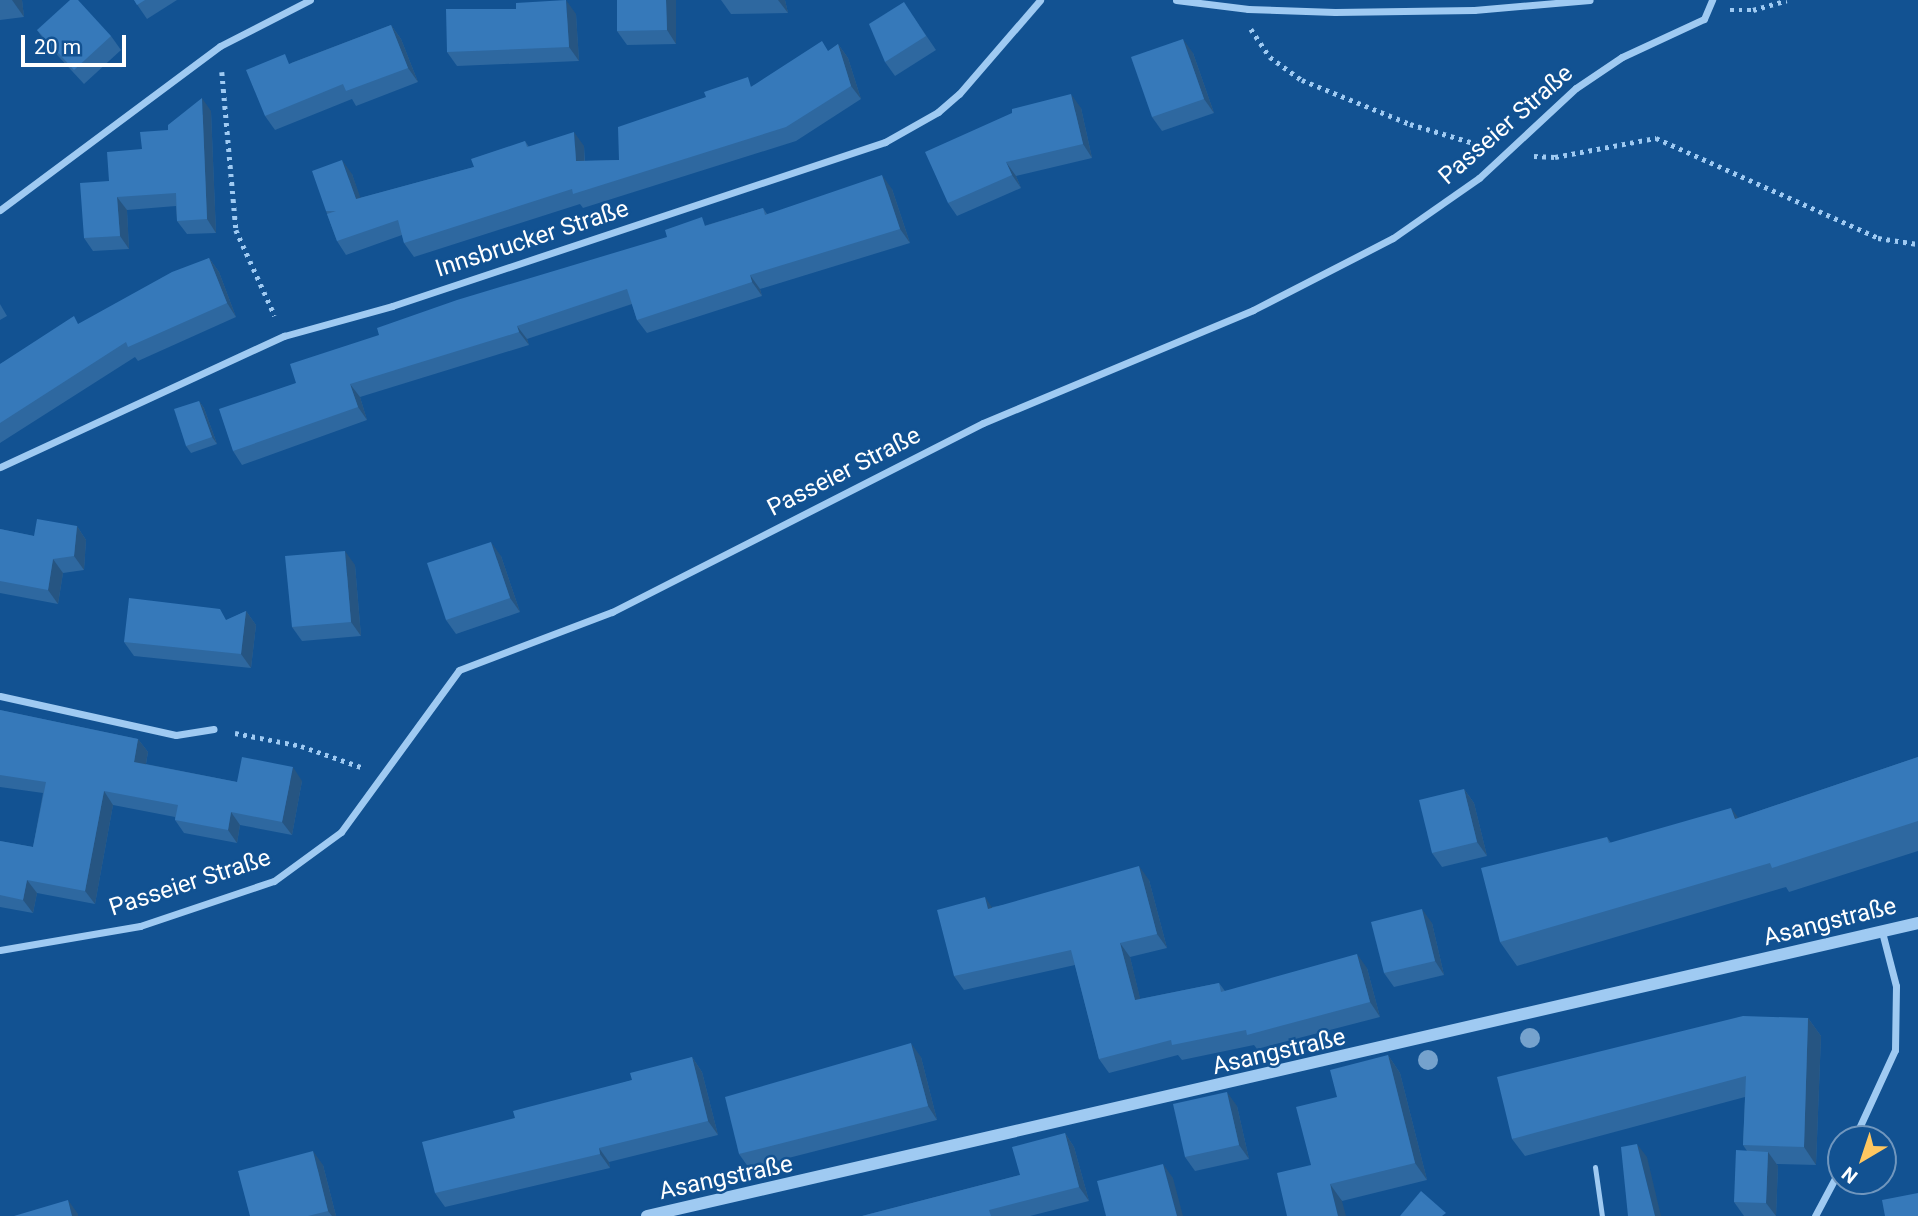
<!DOCTYPE html>
<html>
<head>
<meta charset="utf-8">
<style>
  body { margin:0 }
  #map { position:relative; width:1918px; height:1216px; overflow:hidden; background:#125292; font-family:Roboto,sans-serif }
  div>[style] { position:absolute }
  [style*='--x'] { left:calc(var(--x)*1px); top:calc(var(--y)*1px); width:calc(var(--w)*1px); rotate:calc(var(--a)*1deg) }
  .path>* { height:4.5px; margin-top:-2.25px; transform-origin:0; background:repeating-linear-gradient(90deg,#9fcaf2 0 3.5px,transparent 0 8.5px) }
  .service>* { height:5px; margin:-2.5px; padding:0 2.5px; transform-origin:2.5px; border-radius:2.5px; background:#9fcaf2 }
  .minor>* { height:7px; margin:-3.5px; padding:0 3.5px; transform-origin:3.5px; border-radius:3.5px; background:#9fcaf2 }
  .tertiary>* { height:12px; margin:-6px; padding:0 6px; transform-origin:6px; border-radius:6px; background:#9fcaf2 }
  .trees>* { width:20px; height:20px; margin:-10px; border-radius:50%; background:#75a2cd }
  .wall>* { inset:0; background:#2e68a0 }
  .shaded-wall>* { inset:0; background:#265582 }
  .building>* { inset:0; background:#3679ba }
  span { translate:-50% -50%; white-space:nowrap; text-align:center; line-height:1.15; -webkit-text-stroke:5px #125292; paint-order:stroke }
  .street-label { font-size:24px; color:#fff }
  .north { position:absolute; left:1827px; top:1125px; width:70px; height:70px; box-sizing:border-box; background:#125292; border:2px solid #7197be; border-radius:50%; rotate:219deg; font-size:19px; font-weight:700; line-height:28px; text-align:center; color:#fff }
  .north::after { content:''; display:block; margin:auto; width:24px; height:32px; background:#ffc760; clip-path:polygon(50% 0,100% 100%,50% 72%,0 100%) }
  .scale { position:absolute; left:21px; top:35px; width:105px; height:32px; box-sizing:border-box; border:4px solid #fff; border-top:0; padding-left:9px; font-size:21px; line-height:24px; white-space:nowrap; color:#fff; -webkit-text-stroke:5px #125292; paint-order:stroke }
</style>
</head>
<body>
<div id="map">
  <div class="path">
    <div style="--x:1730;--y:10;--w:23;--a:0"></div>
    <div style="--x:1753;--y:10;--w:35;--a:-16"></div>
    <div style="--x:1251;--y:29;--w:34;--a:56"></div>
    <div style="--x:1270;--y:57;--w:39;--a:36"></div>
    <div style="--x:1302;--y:80;--w:117;--a:22.2"></div>
    <div style="--x:1410;--y:124;--w:77;--a:16.6"></div>
    <div style="--x:222;--y:72;--w:159;--a:84.9"></div>
    <div style="--x:236;--y:230;--w:94;--a:65.6"></div>
    <div style="--x:1534;--y:156;--w:21;--a:3"></div>
    <div style="--x:1555;--y:157;--w:103;--a:-10.7"></div>
    <div style="--x:1656;--y:138;--w:243;--a:24.2"></div>
    <div style="--x:1878;--y:238;--w:40;--a:8.5"></div>
    <div style="--x:235;--y:733;--w:67;--a:11.1"></div>
    <div style="--x:301;--y:746;--w:67;--a:19.2"></div>
  </div>
  <div class="service">
    <div style="--x:1595;--y:1167;--w:49;--a:81.9"></div>
  </div>
  <div class="minor">
    <div style="--x:1176;--y:0;--w:73;--a:7.1"></div>
    <div style="--x:1248;--y:9;--w:87;--a:2"></div>
    <div style="--x:1335;--y:12;--w:139;--a:-0.8"></div>
    <div style="--x:1474;--y:10;--w:116;--a:-4.9"></div>
    <div style="--x:0;--y:210;--w:274;--a:-36.7"></div>
    <div style="--x:220;--y:46;--w:101;--a:-27.1"></div>
    <div style="--x:0;--y:467;--w:313;--a:-24.8"></div>
    <div style="--x:284;--y:336;--w:112;--a:-15.5"></div>
    <div style="--x:392;--y:306;--w:520;--a:-18.4"></div>
    <div style="--x:885;--y:142;--w:61;--a:-29.5"></div>
    <div style="--x:938;--y:112;--w:28;--a:-41"></div>
    <div style="--x:959;--y:94;--w:124;--a:-49.2"></div>
    <div style="--x:0;--y:696;--w:180;--a:12.5"></div>
    <div style="--x:176;--y:735;--w:38;--a:-9"></div>
    <div style="--x:0;--y:950;--w:142;--a:-9.7"></div>
    <div style="--x:140;--y:926;--w:141;--a:-18.6"></div>
    <div style="--x:274;--y:881;--w:83;--a:-36.2"></div>
    <div style="--x:341;--y:832;--w:200;--a:-53.9"></div>
    <div style="--x:459;--y:670;--w:164;--a:-20.8"></div>
    <div style="--x:612;--y:612;--w:416;--a:-27"></div>
    <div style="--x:983;--y:423;--w:293;--a:-22.7"></div>
    <div style="--x:1253;--y:310;--w:157;--a:-27.2"></div>
    <div style="--x:1393;--y:238;--w:105;--a:-34.9"></div>
    <div style="--x:1479;--y:178;--w:132;--a:-42.9"></div>
    <div style="--x:1576;--y:88;--w:55;--a:-34"></div>
    <div style="--x:1622;--y:57;--w:90;--a:-24.9"></div>
    <div style="--x:1704;--y:19;--w:21;--a:-67"></div>
    <div style="--x:1854;--y:1139;--w:98;--a:-65.3"></div>
    <div style="--x:1895;--y:1050;--w:64;--a:-89.1"></div>
    <div style="--x:1896;--y:986;--w:56;--a:-104.5"></div>
    <div style="--x:1815;--y:1216;--w:55;--a:-62"></div>
  </div>
  <div class="tertiary">
    <div style="--x:647;--y:1216;--w:1304;--a:-12.98"></div>
  </div>
  <div class="trees">
    <div style="left:1530px;top:1038px"></div>
    <div style="left:1428px;top:1060px"></div>
  </div>
  <div class="wall">
    <div style="clip-path:polygon(0 0,22px 0,24px 17px,0 20px)"></div>
    <div style="clip-path:polygon(134px 0,177px 0,147px 19px)"></div>
    <div style="clip-path:polygon(617px 0,676px 0,676px 44px,627px 45px,617px 31px)"></div>
    <div style="clip-path:polygon(721px 0,785px 0,788px 13px,731px 14px)"></div>
    <div style="clip-path:polygon(516px 9px,576px 14px,579px 61px,457px 66px,447px 52px)"></div>
    <div style="clip-path:polygon(913px 16px,936px 50px,895px 76px,885px 62px)"></div>
    <div style="clip-path:polygon(391px 25px,401px 39px,418px 82px,356px 106px,352px 99px,275px 130px,265px 116px,291px 63px)"></div>
    <div style="clip-path:polygon(37px 30px,111px 36px,121px 50px,84px 84px,47px 44px)"></div>
    <div style="clip-path:polygon(838px 44px,848px 58px,861px 99px,796px 141px,583px 208px,580px 204px,414px 257px,404px 243px,402px 235px,346px 255px,337px 241px,326px 211px,352px 174px,360px 198px,474px 167px,525px 141px,529px 147px,584px 146px,585px 161px,619px 160px,754px 85px,829px 51px)"></div>
    <div style="clip-path:polygon(1193px 53px,1214px 113px,1162px 131px,1152px 117px)"></div>
    <div style="clip-path:polygon(1081px 108px,1092px 158px,1016px 176px,1021px 188px,957px 216px,948px 203px)"></div>
    <div style="clip-path:polygon(211px 111px,216px 233px,187px 234px,177px 221px,176px 206px,127px 210px,129px 249px,93px 251px,84px 238px,109px 181px,142px 149px,168px 130px)"></div>
    <div style="clip-path:polygon(892px 189px,910px 243px,760px 289px,762px 296px,647px 333px,637px 320px,632px 304px,527px 339px,529px 345px,360px 397px,367px 420px,242px 465px,233px 451px,296px 383px,707px 225px,763px 208px,767px 214px)"></div>
    <div style="clip-path:polygon(209px 258px,219px 272px,236px 317px,138px 361px,135px 357px,0 443px,0 364px)"></div>
    <div style="clip-path:polygon(0 304px,7px 316px,0 320px)"></div>
    <div style="clip-path:polygon(199px 401px,204px 408px,217px 444px,191px 453px,186px 446px)"></div>
    <div style="clip-path:polygon(77px 526px,86px 540px,84px 570px,63px 573px,58px 604px,0 593px,0 529px,34px 536px)"></div>
    <div style="clip-path:polygon(501px 556px,520px 612px,456px 634px,446px 620px)"></div>
    <div style="clip-path:polygon(355px 565px,361px 636px,302px 641px,292px 627px)"></div>
    <div style="clip-path:polygon(246px 611px,256px 625px,251px 668px,134px 656px,124px 642px,227px 620px)"></div>
    <div style="clip-path:polygon(0 710px,138px 739px,148px 752px,146px 764px,237px 782px,302px 781px,292px 835px,240px 825px,237px 843px,184px 833px,175px 820px,175px 817px,113px 805px,95px 904px,37px 893px,33px 913px,0 907px,0 841px,33px 847px,43px 793px,0 787px)"></div>
    <div style="clip-path:polygon(1918px 757px,1918px 851px,1789px 892px,1786px 887px,1517px 966px,1500px 942px,1607px 837px,1611px 843px,1738px 818px)"></div>
    <div style="clip-path:polygon(1464px 789px,1474px 803px,1487px 856px,1442px 867px,1432px 853px)"></div>
    <div style="clip-path:polygon(1149px 880px,1167px 948px,1130px 957px,1140px 999px,1219px 983px,1225px 991px,1367px 968px,1380px 1017px,1257px 1049px,1254px 1045px,1182px 1060px,1178px 1055px,1109px 1073px,1099px 1059px,1075px 965px,964px 990px,954px 976px,992px 907px)"></div>
    <div style="clip-path:polygon(1432px 923px,1444px 975px,1394px 987px,1384px 973px)"></div>
    <div style="clip-path:polygon(1808px 1018px,1821px 1036px,1816px 1165px,1776px 1164px,1778px 1166px,1776px 1216px,1744px 1216px,1734px 1202px,1747px 1151px,1743px 1145px,1745px 1097px,1525px 1156px,1512px 1139px)"></div>
    <div style="clip-path:polygon(1388px 1055px,1400px 1073px,1427px 1180px,1342px 1201px,1311px 1165px,1337px 1097px)"></div>
    <div style="clip-path:polygon(692px 1057px,702px 1072px,718px 1135px,609px 1162px,610px 1168px,445px 1207px,435px 1193px,515px 1118px,632px 1080px)"></div>
    <div style="clip-path:polygon(921px 1057px,937px 1120px,749px 1168px,739px 1154px)"></div>
    <div style="clip-path:polygon(1237px 1106px,1249px 1159px,1195px 1171px,1185px 1157px)"></div>
    <div style="clip-path:polygon(1065px 1133px,1074px 1147px,1089px 1201px,1030px 1216px,862px 1216px,1020px 1175px)"></div>
    <div style="clip-path:polygon(323px 1165px,336px 1216px,250px 1216px)"></div>
  </div>
  <div class="shaded-wall">
    <div style="clip-path:polygon(12px 0,22px 0,24px 17px)"></div>
    <div style="clip-path:polygon(566px 0,576px 14px,579px 61px,569px 47px)"></div>
    <div style="clip-path:polygon(666px 0,676px 0,676px 44px,667px 30px)"></div>
    <div style="clip-path:polygon(778px 0,785px 0,788px 13px)"></div>
    <div style="clip-path:polygon(391px 25px,401px 39px,418px 82px,408px 68px)"></div>
    <div style="clip-path:polygon(1183px 39px,1193px 53px,1214px 113px,1204px 99px)"></div>
    <div style="clip-path:polygon(838px 44px,848px 58px,861px 99px,851px 86px)"></div>
    <div style="clip-path:polygon(1071px 94px,1081px 108px,1092px 158px,1083px 144px)"></div>
    <div style="clip-path:polygon(202px 98px,211px 111px,216px 233px,207px 219px)"></div>
    <div style="clip-path:polygon(574px 132px,584px 146px,585px 175px,576px 161px)"></div>
    <div style="clip-path:polygon(342px 160px,352px 174px,366px 213px,356px 199px)"></div>
    <div style="clip-path:polygon(1006px 162px,1016px 176px,1021px 188px,1012px 175px)"></div>
    <div style="clip-path:polygon(882px 175px,892px 189px,910px 243px,900px 229px)"></div>
    <div style="clip-path:polygon(117px 197px,127px 210px,129px 249px,120px 236px)"></div>
    <div style="clip-path:polygon(209px 258px,219px 272px,236px 317px,227px 303px)"></div>
    <div style="clip-path:polygon(750px 275px,760px 289px,762px 296px,752px 282px)"></div>
    <div style="clip-path:polygon(517px 326px,527px 339px,529px 345px,519px 332px)"></div>
    <div style="clip-path:polygon(350px 384px,360px 397px,367px 420px,358px 407px)"></div>
    <div style="clip-path:polygon(199px 401px,204px 408px,217px 444px,212px 437px)"></div>
    <div style="clip-path:polygon(77px 526px,86px 540px,84px 570px,74px 556px)"></div>
    <div style="clip-path:polygon(491px 542px,501px 556px,520px 612px,510px 598px)"></div>
    <div style="clip-path:polygon(345px 551px,355px 565px,361px 636px,351px 622px)"></div>
    <div style="clip-path:polygon(53px 559px,63px 573px,58px 604px,48px 590px)"></div>
    <div style="clip-path:polygon(246px 611px,256px 625px,251px 668px,241px 654px)"></div>
    <div style="clip-path:polygon(138px 739px,148px 752px,144px 775px,134px 762px)"></div>
    <div style="clip-path:polygon(293px 767px,302px 781px,292px 835px,282px 822px)"></div>
    <div style="clip-path:polygon(1464px 789px,1474px 803px,1487px 856px,1477px 842px)"></div>
    <div style="clip-path:polygon(104px 791px,113px 805px,95px 904px,85px 891px)"></div>
    <div style="clip-path:polygon(1731px 808px,1749px 832px,1735px 819px)"></div>
    <div style="clip-path:polygon(231px 812px,240px 825px,237px 843px,228px 830px)"></div>
    <div style="clip-path:polygon(1139px 866px,1149px 880px,1167px 948px,1157px 934px)"></div>
    <div style="clip-path:polygon(27px 880px,37px 893px,33px 913px,23px 900px)"></div>
    <div style="clip-path:polygon(985px 897px,995px 912px,988px 909px)"></div>
    <div style="clip-path:polygon(1422px 909px,1432px 923px,1444px 975px,1435px 961px)"></div>
    <div style="clip-path:polygon(1120px 943px,1130px 957px,1144px 1014px,1135px 1000px)"></div>
    <div style="clip-path:polygon(1357px 954px,1367px 968px,1380px 1017px,1370px 1002px)"></div>
    <div style="clip-path:polygon(1808px 1018px,1821px 1036px,1816px 1165px,1804px 1147px)"></div>
    <div style="clip-path:polygon(911px 1043px,921px 1057px,937px 1120px,928px 1106px)"></div>
    <div style="clip-path:polygon(1388px 1055px,1400px 1073px,1427px 1180px,1415px 1163px)"></div>
    <div style="clip-path:polygon(692px 1057px,702px 1072px,718px 1135px,708px 1121px)"></div>
    <div style="clip-path:polygon(1227px 1092px,1237px 1106px,1249px 1159px,1239px 1145px)"></div>
    <div style="clip-path:polygon(1065px 1133px,1074px 1147px,1089px 1201px,1079px 1187px)"></div>
    <div style="clip-path:polygon(1637px 1144px,1647px 1157px,1661px 1216px,1655px 1216px)"></div>
    <div style="clip-path:polygon(599px 1148px,609px 1162px,610px 1168px,600px 1154px)"></div>
    <div style="clip-path:polygon(313px 1151px,323px 1165px,336px 1216px,332px 1216px,328px 1211px)"></div>
    <div style="clip-path:polygon(1768px 1152px,1778px 1166px,1776px 1216px,1766px 1203px)"></div>
    <div style="clip-path:polygon(1163px 1164px,1173px 1178px,1183px 1216px,1177px 1216px)"></div>
    <div style="clip-path:polygon(1330px 1184px,1342px 1201px,1346px 1216px,1338px 1216px)"></div>
    <div style="clip-path:polygon(68px 1200px,78px 1214px,78px 1216px,72px 1216px)"></div>
  </div>
  <div class="building">
    <div style="clip-path:polygon(70px 0,78px 0,111px 36px,74px 70px,37px 30px)"></div>
    <div style="clip-path:polygon(134px 0,145px 0,137px 5px)"></div>
    <div style="clip-path:polygon(566px 0,569px 47px,447px 52px,446px 9px,516px 9px,516px 3px)"></div>
    <div style="clip-path:polygon(617px 0,666px 0,667px 30px,617px 31px)"></div>
    <div style="clip-path:polygon(904px 2px,926px 36px,885px 62px,869px 24px)"></div>
    <div style="clip-path:polygon(391px 25px,408px 68px,346px 91px,343px 84px,265px 116px,246px 70px,285px 54px,289px 64px)"></div>
    <div style="clip-path:polygon(1183px 39px,1204px 99px,1152px 117px,1131px 57px)"></div>
    <div style="clip-path:polygon(822px 41px,828px 51px,838px 44px,851px 86px,786px 127px,573px 194px,572px 189px,404px 243px,398px 220px,337px 241px,327px 214px,336px 211px,326px 211px,312px 171px,342px 160px,356px 199px,474px 167px,471px 159px,525px 141px,527px 147px,574px 132px,576px 161px,619px 160px,618px 127px,706px 97px,704px 92px,748px 77px,751px 87px)"></div>
    <div style="clip-path:polygon(1071px 94px,1083px 144px,1006px 162px,1012px 175px,948px 203px,925px 152px,1012px 113px,1012px 109px)"></div>
    <div style="clip-path:polygon(202px 98px,207px 219px,177px 221px,176px 193px,117px 197px,120px 236px,84px 238px,80px 183px,109px 181px,107px 152px,142px 149px,140px 132px,168px 130px,168px 125px)"></div>
    <div style="clip-path:polygon(882px 175px,900px 229px,750px 275px,752px 282px,637px 320px,627px 289px,517px 326px,519px 332px,350px 384px,358px 407px,233px 451px,219px 409px,296px 383px,290px 364px,379px 335px,377px 328px,457px 300px,667px 237px,665px 230px,702px 217px,705px 226px,763px 208px,765px 215px)"></div>
    <div style="clip-path:polygon(209px 258px,227px 303px,128px 347px,126px 342px,0 423px,0 364px,74px 316px,78px 324px,172px 272px)"></div>
    <div style="clip-path:polygon(199px 401px,212px 437px,186px 446px,174px 409px)"></div>
    <div style="clip-path:polygon(37px 519px,77px 526px,74px 556px,53px 559px,48px 590px,0 581px,0 529px,34px 536px)"></div>
    <div style="clip-path:polygon(491px 542px,510px 598px,446px 620px,427px 563px)"></div>
    <div style="clip-path:polygon(345px 551px,351px 622px,292px 627px,285px 556px)"></div>
    <div style="clip-path:polygon(129px 598px,220px 609px,226px 620px,246px 611px,241px 654px,124px 642px)"></div>
    <div style="clip-path:polygon(0 710px,138px 739px,134px 762px,237px 782px,242px 757px,293px 767px,282px 822px,231px 812px,228px 830px,175px 820px,178px 805px,104px 791px,85px 891px,27px 880px,23px 900px,0 895px,0 841px,33px 847px,46px 782px,0 775px)"></div>
    <div style="clip-path:polygon(1918px 757px,1918px 821px,1772px 868px,1770px 863px,1500px 942px,1481px 868px,1607px 837px,1609px 843px,1731px 808px,1735px 819px)"></div>
    <div style="clip-path:polygon(1464px 789px,1477px 842px,1432px 853px,1419px 800px)"></div>
    <div style="clip-path:polygon(1139px 866px,1157px 934px,1120px 943px,1135px 1000px,1219px 983px,1221px 992px,1357px 954px,1370px 1002px,1247px 1035px,1246px 1030px,1172px 1045px,1171px 1040px,1099px 1059px,1071px 950px,954px 976px,937px 910px,985px 897px,988px 909px)"></div>
    <div style="clip-path:polygon(1422px 909px,1435px 961px,1384px 973px,1371px 922px)"></div>
    <div style="clip-path:polygon(1743px 1016px,1808px 1018px,1804px 1147px,1743px 1145px,1746px 1076px,1512px 1139px,1497px 1077px)"></div>
    <div style="clip-path:polygon(911px 1043px,928px 1106px,739px 1154px,725px 1097px)"></div>
    <div style="clip-path:polygon(1388px 1055px,1415px 1163px,1330px 1184px,1338px 1216px,1287px 1216px,1277px 1173px,1311px 1165px,1296px 1107px,1337px 1097px,1330px 1070px)"></div>
    <div style="clip-path:polygon(692px 1057px,708px 1121px,599px 1148px,600px 1154px,435px 1193px,422px 1142px,515px 1118px,513px 1111px,632px 1080px,630px 1073px)"></div>
    <div style="clip-path:polygon(1227px 1092px,1239px 1145px,1185px 1157px,1173px 1104px)"></div>
    <div style="clip-path:polygon(1065px 1133px,1079px 1187px,989px 1210px,991px 1216px,862px 1216px,1020px 1175px,1012px 1147px)"></div>
    <div style="clip-path:polygon(1637px 1144px,1655px 1216px,1628px 1216px,1621px 1147px)"></div>
    <div style="clip-path:polygon(1736px 1150px,1768px 1152px,1766px 1203px,1734px 1202px)"></div>
    <div style="clip-path:polygon(313px 1151px,328px 1211px,308px 1216px,250px 1216px,238px 1171px)"></div>
    <div style="clip-path:polygon(1163px 1164px,1177px 1216px,1106px 1216px,1097px 1181px)"></div>
    <div style="clip-path:polygon(1421px 1191px,1446px 1213px,1442px 1216px,1400px 1216px)"></div>
    <div style="clip-path:polygon(1918px 1193px,1918px 1216px,1885px 1216px,1882px 1200px)"></div>
    <div style="clip-path:polygon(68px 1200px,72px 1216px,14px 1216px)"></div>
  </div>
  <div class="street-label">
    <span style="left:1506px;top:125px;rotate:-41deg">Passeier Straße</span>
    <span style="left:532px;top:239px;rotate:-18deg">Innsbrucker Straße</span>
    <span style="left:844px;top:472px;rotate:-27deg">Passeier Straße</span>
    <span style="left:190px;top:883px;rotate:-18deg">Passeier Straße</span>
    <span style="left:1830px;top:922px;rotate:-14deg">Asangstraße</span>
    <span style="left:1279px;top:1052px;rotate:-13deg">Asangstraße</span>
    <span style="left:726px;top:1178px;rotate:-12deg">Asangstraße</span>
  </div>
  <div class="north">N</div>
  <div class="scale">20 m</div>
</div>
</body>
</html>
